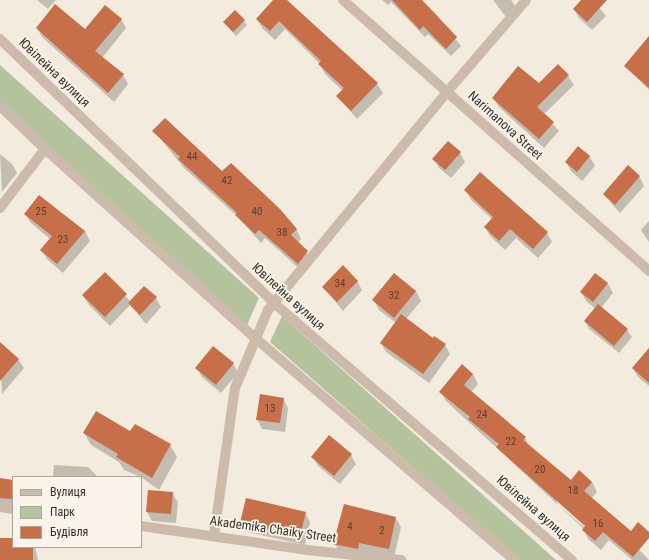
<!DOCTYPE html>
<html>
<head>
<meta charset="utf-8">
<style>
  body { margin:0 }
  #map { position:relative; width:649px; height:560px; overflow:hidden; background:#f3ebde; font-family:"Roboto Condensed",sans-serif }
  div>[style] { position:absolute }
  [style*='--x'] { left:calc(var(--x)*1px); top:calc(var(--y)*1px); width:calc(var(--w)*1px); rotate:calc(var(--a)*1deg) }
  .green>* { inset:0; background:#b4c39e }
  .shadow>* { inset:0; background:#0003 }
  .building>* { inset:0; background:#c76f48 }
  .minor>* { height:10px; margin:-5px; padding:0 5px; transform-origin:5px; border-radius:5px; background:#cba }
  span { translate:-50% -50%; white-space:nowrap; text-align:center; line-height:1.15; -webkit-text-stroke:3.5px #faf4eb; paint-order:stroke }
  .number-label { font-size:11px; color:#5c3f31 }
  .number-label span { -webkit-text-stroke-width:0 }
  .street-label { font-size:13px; color:#392f29 }
  .legend { position:absolute; left:12px; top:476px; width:130px; height:72px; box-sizing:border-box; background:#faf4eb; border:1px solid #ada59d; margin:0; padding:5px 7px; list-style:none; font-size:12px; color:#392f29 }
  .legend li { display:flex; align-items:center; gap:8px; height:20px }
  .legend b { width:20px; border:1px solid #ada59d }
</style>
</head>
<body>
<div id="map">
  <div class="green">
    <div style="clip-path:polygon(0 65px,259px 298px,247px 325px,0 106px)"></div>
    <div style="clip-path:polygon(282px 316px,556px 560px,519px 560px,270px 342px)"></div>
  </div>
  <div class="shadow">
    <div style="clip-path:polygon(37px 0,56px 0,48px 9px)"></div>
    <div style="clip-path:polygon(274px 0,286px 0,377px 84px,383px 93px,357px 119px,338px 96px,343px 91px,325px 74px,320px 64px,285px 29px,275px 40px,262px 28px,257px 19px)"></div>
    <div style="clip-path:polygon(382px 0,421px 0,435px 13px,461px 46px,451px 56px,428px 34px,425px 37px,391px 2px,388px 5px)"></div>
    <div style="clip-path:polygon(493px 0,511px 0,516px 7px,506px 17px)"></div>
    <div style="clip-path:polygon(583px 0,593px 0,606px 16px,592px 30px,579px 18px,574px 9px)"></div>
    <div style="clip-path:polygon(235px 11px,247px 25px,236px 36px,224px 22px)"></div>
    <div style="clip-path:polygon(121px 19px,126px 28px,102px 58px,123px 75px,128px 84px,114px 102px,42px 37px,37px 28px,85px 30px)"></div>
    <div style="clip-path:polygon(649px 50px,649px 90px,626px 67px)"></div>
    <div style="clip-path:polygon(568px 76px,574px 85px,544px 114px,559px 131px,544px 148px,499px 107px,493px 98px)"></div>
    <div style="clip-path:polygon(154px 131px,222px 173px,296px 229px,301px 239px,298px 242px,313px 261px,303px 272px,265px 238px,261px 243px,238px 217px,184px 168px)"></div>
    <div style="clip-path:polygon(578px 147px,590px 157px,595px 166px,582px 181px,571px 171px,566px 162px)"></div>
    <div style="clip-path:polygon(460px 153px,465px 162px,451px 178px,439px 168px,434px 159px)"></div>
    <div style="clip-path:polygon(0 154px,12px 164px,17px 173px,2px 192px)"></div>
    <div style="clip-path:polygon(639px 176px,644px 186px,620px 213px,604px 195px)"></div>
    <div style="clip-path:polygon(466px 190px,547px 233px,552px 242px,538px 258px,516px 238px,505px 250px,490px 236px,485px 227px,492px 219px,471px 200px)"></div>
    <div style="clip-path:polygon(25px 214px,85px 231px,90px 241px,63px 273px,47px 259px,41px 250px,50px 239px,31px 223px)"></div>
    <div style="clip-path:polygon(649px 221px,649px 242px,641px 230px)"></div>
    <div style="clip-path:polygon(105px 274px,131px 302px,156px 298px,161px 307px,146px 324px,130px 305px,110px 326px,89px 305px,83px 296px)"></div>
    <div style="clip-path:polygon(596px 274px,608px 284px,613px 293px,601px 308px,627px 330px,632px 337px,619px 353px,589px 329px,585px 321px,596px 309px,586px 301px,581px 292px)"></div>
    <div style="clip-path:polygon(357px 281px,362px 290px,343px 311px,323px 287px)"></div>
    <div style="clip-path:polygon(416px 291px,421px 301px,406px 319px,433px 340px,445px 345px,450px 354px,429px 383px,386px 352px,381px 343px,396px 323px,379px 310px,374px 300px)"></div>
    <div style="clip-path:polygon(0 344px,18px 359px,24px 368px,2px 394px)"></div>
    <div style="clip-path:polygon(649px 349px,649px 386px,638px 377px,633px 368px)"></div>
    <div style="clip-path:polygon(233px 363px,238px 373px,221px 393px,202px 377px,197px 368px)"></div>
    <div style="clip-path:polygon(evenodd,462px 366px,473px 374px,478px 384px,471px 392px,525px 438px,530px 447px,571px 481px,592px 482px,597px 492px,591px 499px,649px 560px,632px 560px,609px 540px,601px 550px,588px 539px,584px 529px,446px 401px,441px 392px,462px 366px,556px 500px,590px 528px,588px 530px,558px 505px,556px 500px)"></div>
    <div style="clip-path:polygon(283px 399px,288px 408px,285px 432px,262px 429px,257px 419px)"></div>
    <div style="clip-path:polygon(131px 432px,170px 445px,177px 457px,159px 490px,141px 477px,124px 470px,119px 462px,91px 445px,84px 433px)"></div>
    <div style="clip-path:polygon(351px 455px,356px 464px,340px 484px,318px 466px,313px 457px)"></div>
    <div style="clip-path:polygon(54px 465px,88px 467px,98px 477px,53px 477px)"></div>
    <div style="clip-path:polygon(0 480px,13px 481px,13px 508px,0 507px)"></div>
    <div style="clip-path:polygon(149px 491px,172px 493px,178px 502px,176px 523px,152px 521px,147px 512px)"></div>
    <div style="clip-path:polygon(305px 513px,310px 522px,305px 545px,247px 532px,241px 523px)"></div>
    <div style="clip-path:polygon(395px 517px,401px 527px,394px 558px,340px 553px,335px 544px)"></div>
    <div style="clip-path:polygon(0 540px,13px 540px,13px 547px,35px 547px,38px 560px,0 560px)"></div>
  </div>
  <div class="building">
    <div style="clip-path:polygon(273px 0,287px 0,378px 83px,351px 111px,336px 96px,344px 88px,318px 64px,321px 61px,279px 21px,270px 31px,256px 19px)"></div>
    <div style="clip-path:polygon(392px 0,422px 0,457px 37px,446px 49px,423px 26px,420px 30px)"></div>
    <div style="clip-path:polygon(581px 0,607px 0,587px 22px,573px 9px)"></div>
    <div style="clip-path:polygon(55px 4px,85px 29px,105px 5px,122px 19px,95px 51px,124px 74px,108px 93px,36px 28px)"></div>
    <div style="clip-path:polygon(235px 10px,245px 20px,233px 32px,223px 22px)"></div>
    <div style="clip-path:polygon(649px 36px,649px 88px,624px 66px)"></div>
    <div style="clip-path:polygon(558px 64px,569px 75px,537px 107px,554px 122px,539px 139px,492px 98px,518px 66px,539px 83px)"></div>
    <div style="clip-path:polygon(165px 118px,222px 171px,231px 163px,280px 209px,297px 229px,291px 235px,308px 251px,298px 264px,259px 230px,255px 234px,235px 215px,237px 213px,178px 159px,180px 157px,152px 131px)"></div>
    <div style="clip-path:polygon(448px 141px,461px 152px,445px 170px,432px 159px)"></div>
    <div style="clip-path:polygon(578px 146px,590px 156px,577px 172px,565px 162px)"></div>
    <div style="clip-path:polygon(628px 165px,640px 176px,615px 205px,603px 194px)"></div>
    <div style="clip-path:polygon(480px 172px,548px 232px,533px 249px,510px 229px,499px 241px,484px 227px,493px 217px,464px 190px)"></div>
    <div style="clip-path:polygon(39px 195px,85px 231px,57px 264px,40px 250px,52px 236px,24px 214px)"></div>
    <div style="clip-path:polygon(343px 265px,358px 281px,337px 302px,322px 287px)"></div>
    <div style="clip-path:polygon(105px 272px,127px 294px,105px 317px,82px 295px)"></div>
    <div style="clip-path:polygon(394px 273px,416px 291px,394px 318px,372px 300px)"></div>
    <div style="clip-path:polygon(595px 273px,608px 283px,593px 302px,580px 292px)"></div>
    <div style="clip-path:polygon(144px 286px,157px 297px,140px 315px,128px 303px)"></div>
    <div style="clip-path:polygon(598px 304px,628px 329px,614px 346px,584px 321px)"></div>
    <div style="clip-path:polygon(401px 314px,433px 338px,434px 336px,446px 344px,423px 374px,380px 343px)"></div>
    <div style="clip-path:polygon(0 342px,19px 359px,0 381px)"></div>
    <div style="clip-path:polygon(213px 346px,234px 363px,216px 385px,195px 368px)"></div>
    <div style="clip-path:polygon(649px 348px,649px 383px,632px 368px)"></div>
    <div style="clip-path:polygon(462px 364px,473px 374px,464px 385px,526px 437px,523px 440px,571px 480px,579px 470px,592px 482px,584px 491px,631px 531px,638px 522px,649px 532px,649px 538px,633px 557px,603px 532px,595px 541px,582px 530px,585px 526px,496px 447px,499px 444px,468px 419px,470px 417px,439px 392px)"></div>
    <div style="clip-path:polygon(260px 394px,284px 398px,280px 423px,256px 420px)"></div>
    <div style="clip-path:polygon(96px 411px,130px 431px,135px 424px,171px 444px,152px 478px,116px 457px,118px 454px,83px 433px)"></div>
    <div style="clip-path:polygon(329px 435px,352px 454px,334px 476px,311px 457px)"></div>
    <div style="clip-path:polygon(0 478px,13px 480px,13px 499px,0 498px)"></div>
    <div style="clip-path:polygon(148px 490px,173px 492px,171px 514px,146px 512px)"></div>
    <div style="clip-path:polygon(246px 498px,306px 512px,300px 536px,240px 523px)"></div>
    <div style="clip-path:polygon(344px 504px,396px 517px,389px 549px,359px 543px,358px 549px,333px 544px)"></div>
    <div style="clip-path:polygon(0 538px,13px 538px,13px 547px,33px 547px,33px 560px,0 560px)"></div>
  </div>
  <div class="minor">
    <div style="--x:343;--y:0;--w:409;--a:41.5"></div>
    <div style="--x:0;--y:39;--w:380;--a:43.9"></div>
    <div style="--x:274;--y:303;--w:394;--a:40.8"></div>
    <div style="--x:0;--y:106;--w:62;--a:43.7"></div>
    <div style="--x:45;--y:149;--w:281;--a:42"></div>
    <div style="--x:254;--y:337;--w:343;--a:40.6"></div>
    <div style="--x:0;--y:208;--w:74;--a:-52.7"></div>
    <div style="--x:0;--y:507;--w:13;--a:9"></div>
    <div style="--x:141;--y:526;--w:168;--a:8.2"></div>
    <div style="--x:307;--y:550;--w:95;--a:6.1"></div>
    <div style="--x:214;--y:535;--w:148;--a:-81.9"></div>
    <div style="--x:235;--y:388;--w:85;--a:-67.1"></div>
    <div style="--x:268;--y:310;--w:282;--a:-50.6"></div>
    <div style="--x:447;--y:92;--w:121;--a:-49.3"></div>
  </div>
  <div class="number-label">
    <span style="left:192px;top:157px">44</span>
    <span style="left:227px;top:181px">42</span>
    <span style="left:41px;top:212px">25</span>
    <span style="left:257px;top:212px">40</span>
    <span style="left:282px;top:233px">38</span>
    <span style="left:63px;top:240px">23</span>
    <span style="left:340px;top:284px">34</span>
    <span style="left:394px;top:296px">32</span>
    <span style="left:270px;top:409px">13</span>
    <span style="left:482px;top:415px">24</span>
    <span style="left:511px;top:442px">22</span>
    <span style="left:540px;top:470px">20</span>
    <span style="left:573px;top:491px">18</span>
    <span style="left:598px;top:524px">16</span>
    <span style="left:350px;top:527px">4</span>
    <span style="left:382px;top:531px">2</span>
  </div>
  <div class="street-label">
    <span style="left:54px;top:73px;rotate:44deg">Ювілейна вулиця</span>
    <span style="left:505px;top:126px;rotate:42deg">Narimanova Street</span>
    <span style="left:288px;top:297px;rotate:42deg">Ювілейна вулиця</span>
    <span style="left:533px;top:509px;rotate:41deg">Ювілейна вулиця</span>
    <span style="left:273px;top:530px;rotate:8deg">Akademika Chaiky Street</span>
  </div>
  <ul class="legend">
  <li><b style="height:5px;background:#cba"></b>Вулиця</li>
  <li><b style="height:11px;background:#b4c39e"></b>Парк</li>
  <li><b style="height:11px;background:#c76f48"></b>Будівля</li>
  </ul>
</div>
</body>
</html>
